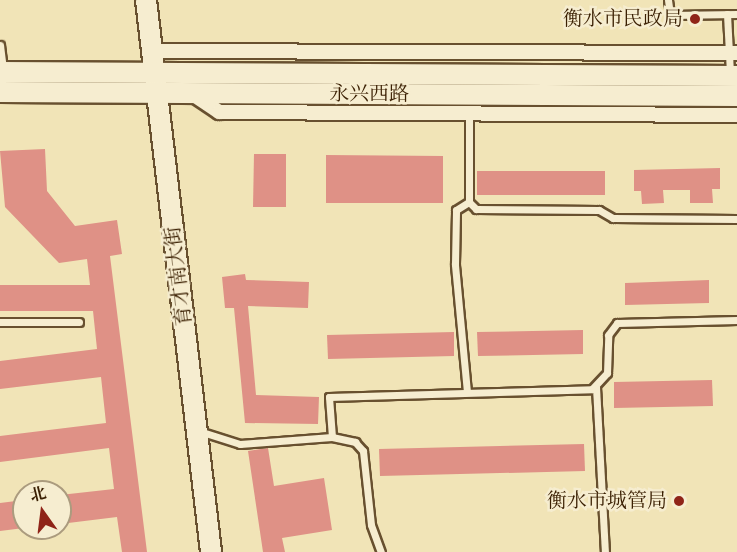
<!DOCTYPE html>
<html>
<head>
<meta charset="utf-8">
<style>
  body { margin:0 }
  #map { position:relative; width:737px; height:552px; overflow:hidden; background:#f1e4b7; font-family:"Libre Bodoni","Noto Serif SC",serif }
  div>[style] { position:absolute }
  [style*='--x'] { left:calc(var(--x)*1px); top:calc(var(--y)*1px); width:calc(var(--w)*1px); rotate:calc(var(--a)*1deg) }
  .building>* { inset:0; background:#df9186 }
  .roads { filter:drop-shadow(2px 0 #68502f) drop-shadow(-2px 0 #68502f) drop-shadow(0 2px #68502f) drop-shadow(0 -2px #68502f) }
  .lane>* { height:7px; margin:-3.5px; padding:0 3.5px; transform-origin:3.5px; border-radius:3.5px; background:#f6edd0 }
  .street>* { height:14px; margin:-7px; padding:0 7px; transform-origin:7px; border-radius:7px; background:#f6edd0 }
  .secondary>* { height:20px; margin:-10px; padding:0 10px; transform-origin:10px; border-radius:10px; background:#f6edd0 }
  .dots>* { width:16px; height:16px; translate:-50% -50%; box-sizing:border-box; border:3px solid #f6edd0; border-radius:50% }
  span { translate:-50% -50%; white-space:nowrap; text-align:center; line-height:1.15; -webkit-text-stroke:5px #f6edd0; paint-order:stroke }
  .poi-label { font-size:20px; color:#3a1f02 }
  .right { translate:-100% -50%; text-align:right }
  .street-label { font-size:20px; color:#3a1f02 }
  .north { position:absolute; left:12px; top:480px; width:60px; height:60px; box-sizing:border-box; background:#f6edd0; border:2px solid #ab9b7e; border-radius:50%; rotate:346deg; font-size:16px; font-weight:700; line-height:24px; text-align:center; color:#3a1f02 }
  .north::after { content:''; display:block; margin:auto; width:21px; height:27px; background:#8f2418; clip-path:polygon(50% 0,100% 100%,50% 72%,0 100%) }
</style>
</head>
<body>
<div id="map">
  <div class="building">
    <div style="clip-path:polygon(45px 149px,47px 191px,75px 226px,117px 220px,122px 254px,110px 256px,147px 552px,122px 552px,117px 517px,60px 524px,60px 495px,114px 489px,109px 448px,0 462px,0 436px,106px 423px,101px 377px,0 389px,0 361px,97px 349px,93px 311px,0 311px,0 285px,90px 285px,87px 259px,59px 263px,5px 207px,0 151px)"></div>
    <div style="clip-path:polygon(254px 154px,286px 154px,286px 207px,253px 207px)"></div>
    <div style="clip-path:polygon(326px 155px,443px 156px,443px 203px,326px 203px)"></div>
    <div style="clip-path:polygon(720px 168px,720px 189px,712px 189px,713px 203px,690px 203px,690px 190px,663px 190px,664px 203px,642px 204px,641px 191px,634px 191px,634px 170px)"></div>
    <div style="clip-path:polygon(477px 171px,605px 171px,605px 195px,477px 195px)"></div>
    <div style="clip-path:polygon(245px 274px,246px 280px,309px 282px,308px 308px,248px 306px,256px 395px,319px 397px,318px 424px,245px 423px,234px 308px,225px 308px,222px 277px)"></div>
    <div style="clip-path:polygon(709px 280px,709px 303px,625px 305px,625px 283px)"></div>
    <div style="clip-path:polygon(583px 330px,583px 354px,478px 356px,477px 332px)"></div>
    <div style="clip-path:polygon(454px 332px,454px 356px,328px 359px,327px 335px)"></div>
    <div style="clip-path:polygon(712px 380px,713px 406px,614px 408px,614px 382px)"></div>
    <div style="clip-path:polygon(584px 444px,585px 471px,380px 476px,379px 449px)"></div>
    <div style="clip-path:polygon(268px 448px,274px 486px,324px 478px,332px 530px,282px 538px,285px 552px,263px 552px,248px 451px)"></div>
    <div style="clip-path:polygon(24px 500px,24px 528px,0 531px,0 503px)"></div>
  </div>
  <div class="roads">
    <div class="lane">
      <div style="--x:668;--y:0;--w:15;--a:82"></div>
      <div style="--x:670;--y:15;--w:67;--a:-0.9"></div>
      <div style="--x:727;--y:14;--w:60;--a:87.1"></div>
      <div style="--x:0;--y:45;--w:24;--a:83"></div>
      <div style="--x:469;--y:202;--w:10;--a:45"></div>
      <div style="--x:476;--y:209;--w:123;--a:0.5"></div>
      <div style="--x:599;--y:210;--w:16;--a:30"></div>
      <div style="--x:613;--y:218;--w:124;--a:0.5"></div>
      <div style="--x:0;--y:322;--w:79;--a:0"></div>
      <div style="--x:596;--y:387;--w:165;--a:86.9"></div>
      <div style="--x:467;--y:392;--w:129;--a:-95.4"></div>
      <div style="--x:455;--y:264;--w:54;--a:-88.9"></div>
      <div style="--x:456;--y:210;--w:15;--a:-32"></div>
      <div style="--x:469;--y:202;--w:89;--a:-90"></div>
      <div style="--x:199;--y:431;--w:43;--a:17.6"></div>
      <div style="--x:240;--y:444;--w:92;--a:-4.4"></div>
      <div style="--x:332;--y:437;--w:40;--a:-94.3"></div>
      <div style="--x:329;--y:397;--w:263;--a:-1.7"></div>
      <div style="--x:592;--y:389;--w:22;--a:-47"></div>
      <div style="--x:607;--y:373;--w:38;--a:-88"></div>
      <div style="--x:608;--y:335;--w:15;--a:-53"></div>
      <div style="--x:617;--y:323;--w:120;--a:-1.4"></div>
      <div style="--x:332;--y:437;--w:24;--a:12"></div>
      <div style="--x:355;--y:442;--w:12;--a:48"></div>
      <div style="--x:363;--y:451;--w:74;--a:83.8"></div>
      <div style="--x:371;--y:525;--w:29;--a:70"></div>
    </div>
    <div class="street">
      <div style="--x:152;--y:51;--w:585;--a:0.2"></div>
      <div style="--x:191;--y:93;--w:34;--a:34"></div>
      <div style="--x:219;--y:112;--w:518;--a:0.33"></div>
    </div>
    <div class="secondary">
      <div style="--x:146;--y:0;--w:556;--a:83.28"></div>
      <div style="--x:0;--y:72;--w:737;--a:0.31"></div>
      <div style="--x:0;--y:92;--w:737;--a:0.31"></div>
    </div>
  </div>
  <div class="dots">
    <div style="left:695px;top:19px;background:#8f2418"></div>
    <div style="left:679px;top:501px;background:#8f2418"></div>
  </div>
  <div class="poi-label">
    <span class="right" style="left:683px;top:19px">衡水市民政局</span>
    <span class="right" style="left:667px;top:501px">衡水市城管局</span>
  </div>
  <div class="street-label">
    <span style="left:369px;top:94px">永兴西路</span>
    <span style="left:179px;top:276px;rotate:-97deg">育才南大街</span>
  </div>
  <div class="north">北</div>
</div>
</body>
</html>
